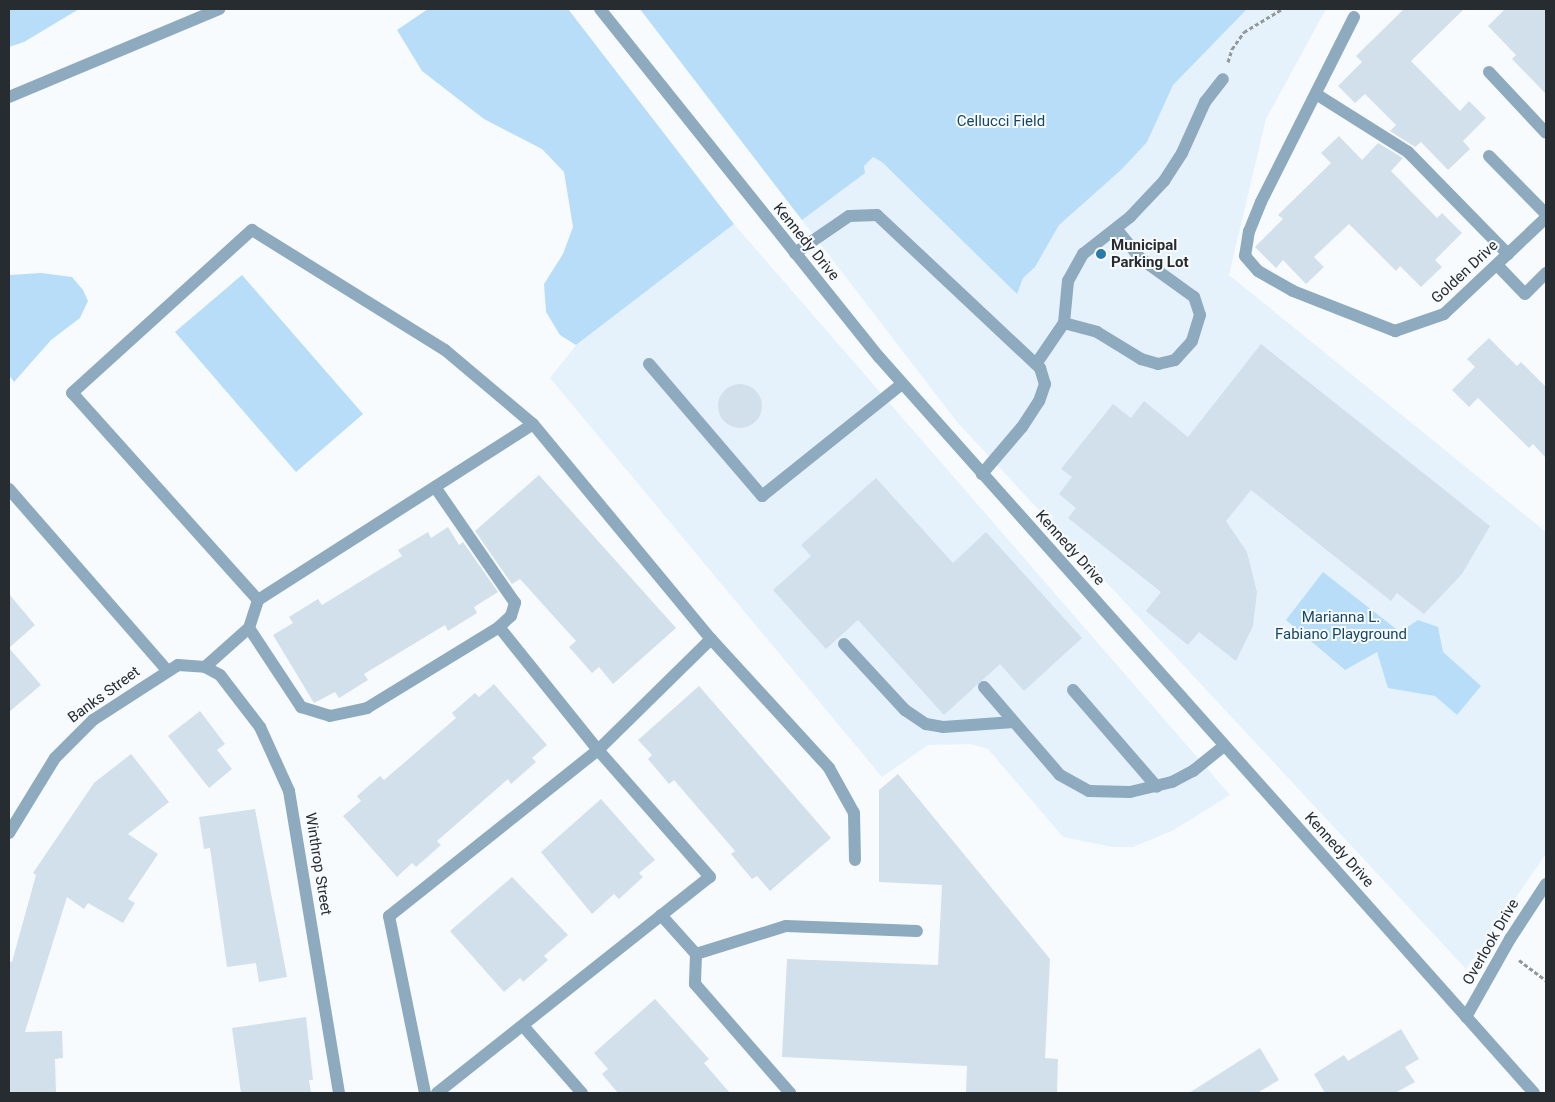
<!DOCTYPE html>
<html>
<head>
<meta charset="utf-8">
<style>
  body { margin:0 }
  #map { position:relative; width:1555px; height:1102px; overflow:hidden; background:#f8fbfd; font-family:Roboto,sans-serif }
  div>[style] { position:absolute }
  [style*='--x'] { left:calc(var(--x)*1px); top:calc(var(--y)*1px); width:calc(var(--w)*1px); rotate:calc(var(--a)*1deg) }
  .built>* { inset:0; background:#e5f2fc }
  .green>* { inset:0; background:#b7ddf8 }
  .building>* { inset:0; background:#d1e0eb }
  .round { border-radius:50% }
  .path>* { height:3px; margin-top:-1.5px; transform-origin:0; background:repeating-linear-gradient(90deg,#93989b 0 4px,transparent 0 6.5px) }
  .service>* { height:12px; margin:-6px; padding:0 6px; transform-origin:6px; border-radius:6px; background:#8eaabf }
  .minor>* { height:12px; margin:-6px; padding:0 6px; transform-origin:6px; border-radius:6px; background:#8eaabf }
  .tertiary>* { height:12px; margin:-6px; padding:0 6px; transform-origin:6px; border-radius:6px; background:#8eaabf }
  .dots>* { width:14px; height:14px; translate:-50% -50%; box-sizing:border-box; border:2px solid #f8fbfd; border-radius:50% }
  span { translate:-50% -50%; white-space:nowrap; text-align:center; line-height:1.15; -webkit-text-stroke:4px #f8fbfd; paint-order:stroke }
  .park-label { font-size:15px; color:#144868 }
  .street-label { font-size:15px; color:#262c30 }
  .poi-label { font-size:15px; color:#262c30; font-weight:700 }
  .left { translate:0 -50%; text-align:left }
  .frame { position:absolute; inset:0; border:10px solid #262c30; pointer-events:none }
</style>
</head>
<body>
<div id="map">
  <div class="built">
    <div style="clip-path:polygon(640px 9px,1326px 9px,1266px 119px,1229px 275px,1546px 532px,1546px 854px,1466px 969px,957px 422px)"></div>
    <div style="clip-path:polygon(734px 224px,1230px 795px,1174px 830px,1133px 847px,1112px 847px,1063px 837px,988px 749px,971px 744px,928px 745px,882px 777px,550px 378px,576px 345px)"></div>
  </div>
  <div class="green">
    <div style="clip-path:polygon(9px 9px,79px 9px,24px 42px,9px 47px)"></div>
    <div style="clip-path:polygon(428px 9px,568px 9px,734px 224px,576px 345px,560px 335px,546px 312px,544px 284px,563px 254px,573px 227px,564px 172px,542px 149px,484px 119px,422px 71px,397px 30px)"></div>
    <div style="clip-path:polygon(640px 9px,1247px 9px,1173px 85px,1147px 142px,1122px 169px,1059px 225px,1035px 267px,1023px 278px,1017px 294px,882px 162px,873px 157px,864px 166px,865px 173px,802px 220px)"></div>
    <div style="clip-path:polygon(41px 273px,72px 277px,83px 290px,88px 301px,80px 318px,51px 340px,14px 382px,9px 375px,9px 275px)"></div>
    <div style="clip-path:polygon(242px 275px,363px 414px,296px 472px,175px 332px)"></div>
    <div style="clip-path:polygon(1323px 572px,1400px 632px,1418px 620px,1438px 627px,1443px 652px,1481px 686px,1457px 715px,1435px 696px,1388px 688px,1377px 652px,1345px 670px,1286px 620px)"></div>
  </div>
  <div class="building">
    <div style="clip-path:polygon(1404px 9px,1464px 9px,1411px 61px,1460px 111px,1469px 101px,1486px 118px,1463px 141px,1470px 149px,1448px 170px,1421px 142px,1415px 147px,1390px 131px,1396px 125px,1365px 94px,1355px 103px,1338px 86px,1362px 62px,1356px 56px)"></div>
    <div style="clip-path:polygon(1505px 9px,1546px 9px,1546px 94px,1512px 59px,1516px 55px,1488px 26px)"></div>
    <div style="clip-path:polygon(1339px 136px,1362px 160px,1378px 143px,1403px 158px,1391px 171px,1437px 218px,1442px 213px,1462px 233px,1435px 260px,1442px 267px,1421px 287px,1400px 266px,1396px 271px,1349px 224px,1314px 257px,1324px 267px,1306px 284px,1283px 260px,1276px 268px,1255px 247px,1283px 219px,1278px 215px,1331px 163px,1321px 153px)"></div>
    <div style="clip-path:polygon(1489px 338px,1517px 366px,1521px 362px,1546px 387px,1546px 458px,1533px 444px,1529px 448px,1478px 398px,1469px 407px,1452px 390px,1475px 367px,1467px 359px)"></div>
    <div style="clip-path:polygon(1261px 344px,1490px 526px,1462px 574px,1424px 614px,1397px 593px,1391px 601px,1251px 490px,1226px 521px,1247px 552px,1257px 592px,1253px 626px,1236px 661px,1199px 632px,1188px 645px,1146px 611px,1161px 592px,1068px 518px,1076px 508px,1059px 494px,1072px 477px,1061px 469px,1113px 404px,1131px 418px,1144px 401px,1188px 437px)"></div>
    <div class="round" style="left:718px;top:384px;width:44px;height:44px"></div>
    <div style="clip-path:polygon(539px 475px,676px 628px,613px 684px,599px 667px,592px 673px,569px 647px,576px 641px,520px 579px,512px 584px,475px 531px)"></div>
    <div style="clip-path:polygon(876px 478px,953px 563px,986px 532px,1082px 638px,1024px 691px,1000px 664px,944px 715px,858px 620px,826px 649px,773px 590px,811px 556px,801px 545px)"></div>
    <div style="clip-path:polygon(448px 527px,459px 545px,463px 542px,498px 592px,474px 607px,477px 613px,448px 631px,445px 625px,364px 674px,368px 680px,339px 698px,335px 692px,314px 703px,273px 635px,293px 623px,289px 617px,318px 599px,322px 605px,402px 556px,398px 550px,428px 532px,431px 538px)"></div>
    <div style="clip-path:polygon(9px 594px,35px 625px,9px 648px)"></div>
    <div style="clip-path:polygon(9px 648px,41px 685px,9px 712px)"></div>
    <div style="clip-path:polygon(494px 684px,547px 745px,532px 758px,536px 762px,511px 784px,508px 779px,437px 841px,441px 845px,416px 867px,412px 863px,397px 877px,343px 816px,361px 801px,357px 796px,380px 776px,384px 780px,405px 762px,456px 718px,452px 713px,475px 693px,479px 697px)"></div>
    <div style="clip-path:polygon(699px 686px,831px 838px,770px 891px,757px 876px,752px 879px,731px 854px,735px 851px,674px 780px,669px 784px,648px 759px,652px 755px,638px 740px)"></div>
    <div style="clip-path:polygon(200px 711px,225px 744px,217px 750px,232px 769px,209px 788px,168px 736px)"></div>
    <div style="clip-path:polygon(131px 754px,169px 802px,128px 834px,158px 854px,128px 899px,135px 903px,123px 923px,88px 903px,84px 909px,67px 897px,25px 1032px,62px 1031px,63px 1058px,55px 1059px,56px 1093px,9px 1093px,9px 961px,12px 962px,36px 875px,33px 873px,94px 783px)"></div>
    <div style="clip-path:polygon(898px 774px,1050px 959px,1045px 1058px,1058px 1059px,1057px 1093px,966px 1093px,967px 1066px,782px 1057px,787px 959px,938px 965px,942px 885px,879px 882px,879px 790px)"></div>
    <div style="clip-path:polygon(601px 799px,655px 860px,639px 873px,643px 877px,619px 899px,614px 894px,592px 914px,541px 852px)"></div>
    <div style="clip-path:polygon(255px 809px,287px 977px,259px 982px,256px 963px,227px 967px,210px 848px,204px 849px,199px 817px)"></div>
    <div style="clip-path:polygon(512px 877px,568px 935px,544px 956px,548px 960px,523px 982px,520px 978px,504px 992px,450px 931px)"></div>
    <div style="clip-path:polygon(655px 999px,709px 1059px,704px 1063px,730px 1093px,618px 1093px,602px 1074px,608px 1069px,594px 1053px)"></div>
    <div style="clip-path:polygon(306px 1017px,313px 1080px,309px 1080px,311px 1093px,241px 1093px,232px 1028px)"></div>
    <div style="clip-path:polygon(1401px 1029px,1419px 1059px,1405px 1067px,1415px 1082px,1395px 1093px,1325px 1093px,1314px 1074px,1344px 1055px,1348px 1061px)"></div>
    <div style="clip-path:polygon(1260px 1048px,1279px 1080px,1257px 1093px,1189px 1093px)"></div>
  </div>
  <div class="path">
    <div style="--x:1228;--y:62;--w:14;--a:-73"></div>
    <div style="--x:1232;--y:49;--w:21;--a:-55"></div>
    <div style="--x:1244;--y:32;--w:44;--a:-31.2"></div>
    <div style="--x:1519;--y:960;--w:34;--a:37"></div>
  </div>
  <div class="service">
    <div style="--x:1354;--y:17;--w:207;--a:116.7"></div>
    <div style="--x:1261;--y:202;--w:31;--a:112"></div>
    <div style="--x:1249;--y:231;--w:25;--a:99"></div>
    <div style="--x:1245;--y:256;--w:20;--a:49"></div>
    <div style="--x:1258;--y:271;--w:40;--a:29.7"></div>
    <div style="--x:1293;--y:291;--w:110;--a:21.4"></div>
    <div style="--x:1489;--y:72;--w:83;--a:46.9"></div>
    <div style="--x:1316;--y:94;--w:109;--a:32.2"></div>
    <div style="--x:1408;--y:152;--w:143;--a:45.6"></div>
    <div style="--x:9;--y:97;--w:228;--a:-22.7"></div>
    <div style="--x:1489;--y:156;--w:81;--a:45.5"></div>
    <div style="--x:795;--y:253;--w:65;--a:-34.4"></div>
    <div style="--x:849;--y:216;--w:28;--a:-2"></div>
    <div style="--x:877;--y:215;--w:224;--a:43.2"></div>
    <div style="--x:1040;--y:368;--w:17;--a:73"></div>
    <div style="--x:1045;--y:384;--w:18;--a:109"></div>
    <div style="--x:1039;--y:401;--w:31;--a:123"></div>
    <div style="--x:1022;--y:427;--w:62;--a:130.4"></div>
    <div style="--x:1497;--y:265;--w:40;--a:46"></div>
    <div style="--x:1525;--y:294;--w:30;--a:-45"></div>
    <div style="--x:1064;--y:323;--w:34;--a:15"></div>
    <div style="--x:1097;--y:332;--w:52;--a:31.5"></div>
    <div style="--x:1141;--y:359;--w:18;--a:16"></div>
    <div style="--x:1158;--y:364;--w:17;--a:-13"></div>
    <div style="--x:1175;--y:360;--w:25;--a:-48"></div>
    <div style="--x:1192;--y:341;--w:27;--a:-73"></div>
    <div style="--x:1200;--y:315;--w:19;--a:-108"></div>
    <div style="--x:1194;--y:297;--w:67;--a:-144.2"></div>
    <div style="--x:1140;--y:258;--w:38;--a:-129"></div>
    <div style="--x:649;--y:364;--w:174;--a:49.4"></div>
    <div style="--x:762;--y:496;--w:179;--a:-38.7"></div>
    <div style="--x:1036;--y:364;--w:50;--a:-55.7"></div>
    <div style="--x:1064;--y:323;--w:42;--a:-84.6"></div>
    <div style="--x:1068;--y:281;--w:31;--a:-61"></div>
    <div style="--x:1083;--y:254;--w:60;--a:-38.2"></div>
    <div style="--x:1130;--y:217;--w:50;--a:-46.6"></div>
    <div style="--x:1164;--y:181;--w:33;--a:-57"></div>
    <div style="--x:1182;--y:153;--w:56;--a:-65.7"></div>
    <div style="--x:1205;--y:102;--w:29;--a:-52"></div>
    <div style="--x:9;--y:489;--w:240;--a:48.9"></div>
    <div style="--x:258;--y:600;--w:278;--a:-131.9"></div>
    <div style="--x:72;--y:393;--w:243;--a:-42.2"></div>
    <div style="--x:252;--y:230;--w:227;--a:31.9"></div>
    <div style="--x:445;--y:350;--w:115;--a:40.1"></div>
    <div style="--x:533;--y:424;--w:279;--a:50.4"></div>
    <div style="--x:711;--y:639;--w:158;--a:135.5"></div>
    <div style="--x:598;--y:750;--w:267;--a:141.5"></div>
    <div style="--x:389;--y:916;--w:181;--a:78.5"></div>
    <div style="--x:249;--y:628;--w:95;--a:56.6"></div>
    <div style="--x:301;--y:707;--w:30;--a:17"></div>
    <div style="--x:330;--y:716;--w:38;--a:-12"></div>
    <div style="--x:367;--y:708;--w:155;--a:-31.5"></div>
    <div style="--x:499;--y:627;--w:16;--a:-43"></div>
    <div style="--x:511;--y:616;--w:14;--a:-73"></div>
    <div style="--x:515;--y:603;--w:141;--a:-124.6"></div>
    <div style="--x:711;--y:639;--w:175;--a:47.5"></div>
    <div style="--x:829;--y:768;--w:51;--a:60.9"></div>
    <div style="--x:854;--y:813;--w:47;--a:88.8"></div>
    <div style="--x:844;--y:644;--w:90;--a:47.3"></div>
    <div style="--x:905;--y:710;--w:25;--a:34"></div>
    <div style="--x:926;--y:724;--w:17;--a:10"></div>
    <div style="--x:943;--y:727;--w:71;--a:-4"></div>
    <div style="--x:205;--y:667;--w:59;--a:-41.6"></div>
    <div style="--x:249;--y:628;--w:29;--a:-72"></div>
    <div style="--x:258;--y:600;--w:326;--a:-32.6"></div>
    <div style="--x:984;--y:687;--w:116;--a:49.2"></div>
    <div style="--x:1060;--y:775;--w:33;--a:29"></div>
    <div style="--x:1089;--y:791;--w:41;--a:1.4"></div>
    <div style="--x:1130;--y:792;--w:43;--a:-13.4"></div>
    <div style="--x:1172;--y:782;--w:24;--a:-28"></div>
    <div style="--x:1193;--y:771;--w:40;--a:-39"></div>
    <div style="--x:1073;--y:690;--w:128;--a:49.1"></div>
    <div style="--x:661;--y:915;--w:52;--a:48.1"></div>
    <div style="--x:696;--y:954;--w:30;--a:92"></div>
    <div style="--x:695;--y:984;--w:145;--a:48.9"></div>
    <div style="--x:696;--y:954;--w:94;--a:-17.3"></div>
    <div style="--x:786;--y:926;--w:131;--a:2.2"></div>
    <div style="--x:437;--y:1093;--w:348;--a:-38.4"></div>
    <div style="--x:710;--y:877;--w:169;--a:-131.4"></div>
    <div style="--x:598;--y:750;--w:158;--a:-128.8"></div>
  </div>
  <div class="minor">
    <div style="--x:600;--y:9;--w:446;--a:51.3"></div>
    <div style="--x:879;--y:357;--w:985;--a:48.33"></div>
    <div style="--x:1395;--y:331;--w:52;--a:-19.1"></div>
    <div style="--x:1444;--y:314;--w:140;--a:-43.3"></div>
    <div style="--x:1466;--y:1017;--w:90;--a:-60.6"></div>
    <div style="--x:1510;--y:939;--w:66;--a:-56.8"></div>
    <div style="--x:524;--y:1027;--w:88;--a:48.7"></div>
  </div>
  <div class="tertiary">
    <div style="--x:9;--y:833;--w:88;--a:-58.5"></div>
    <div style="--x:55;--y:758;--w:54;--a:-45"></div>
    <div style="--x:93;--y:720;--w:101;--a:-32.9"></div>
    <div style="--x:178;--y:665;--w:27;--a:4"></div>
    <div style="--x:205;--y:667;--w:17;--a:28"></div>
    <div style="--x:220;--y:675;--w:66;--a:52.4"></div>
    <div style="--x:260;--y:727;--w:70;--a:65.6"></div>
    <div style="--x:289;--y:791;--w:306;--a:80.6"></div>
  </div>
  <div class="dots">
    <div style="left:1101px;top:254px;background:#297aab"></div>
  </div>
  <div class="park-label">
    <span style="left:1001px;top:122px">Cellucci Field</span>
    <span style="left:1341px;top:626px">Marianna L.<br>Fabiano Playground</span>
  </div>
  <div class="street-label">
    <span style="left:806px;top:242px;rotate:51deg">Kennedy Drive</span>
    <span style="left:1465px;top:272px;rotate:-43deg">Golden Drive</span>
    <span style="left:1070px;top:548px;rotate:48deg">Kennedy Drive</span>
    <span style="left:104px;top:695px;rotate:-36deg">Banks Street</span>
    <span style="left:1339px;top:850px;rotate:48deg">Kennedy Drive</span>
    <span style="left:318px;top:864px;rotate:81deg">Winthrop Street</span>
    <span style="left:1491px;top:942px;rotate:-60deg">Overlook Drive</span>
  </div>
  <div class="poi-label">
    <span class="left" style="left:1111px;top:254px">Municipal<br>Parking Lot</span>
  </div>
  <div class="frame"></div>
</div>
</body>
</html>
